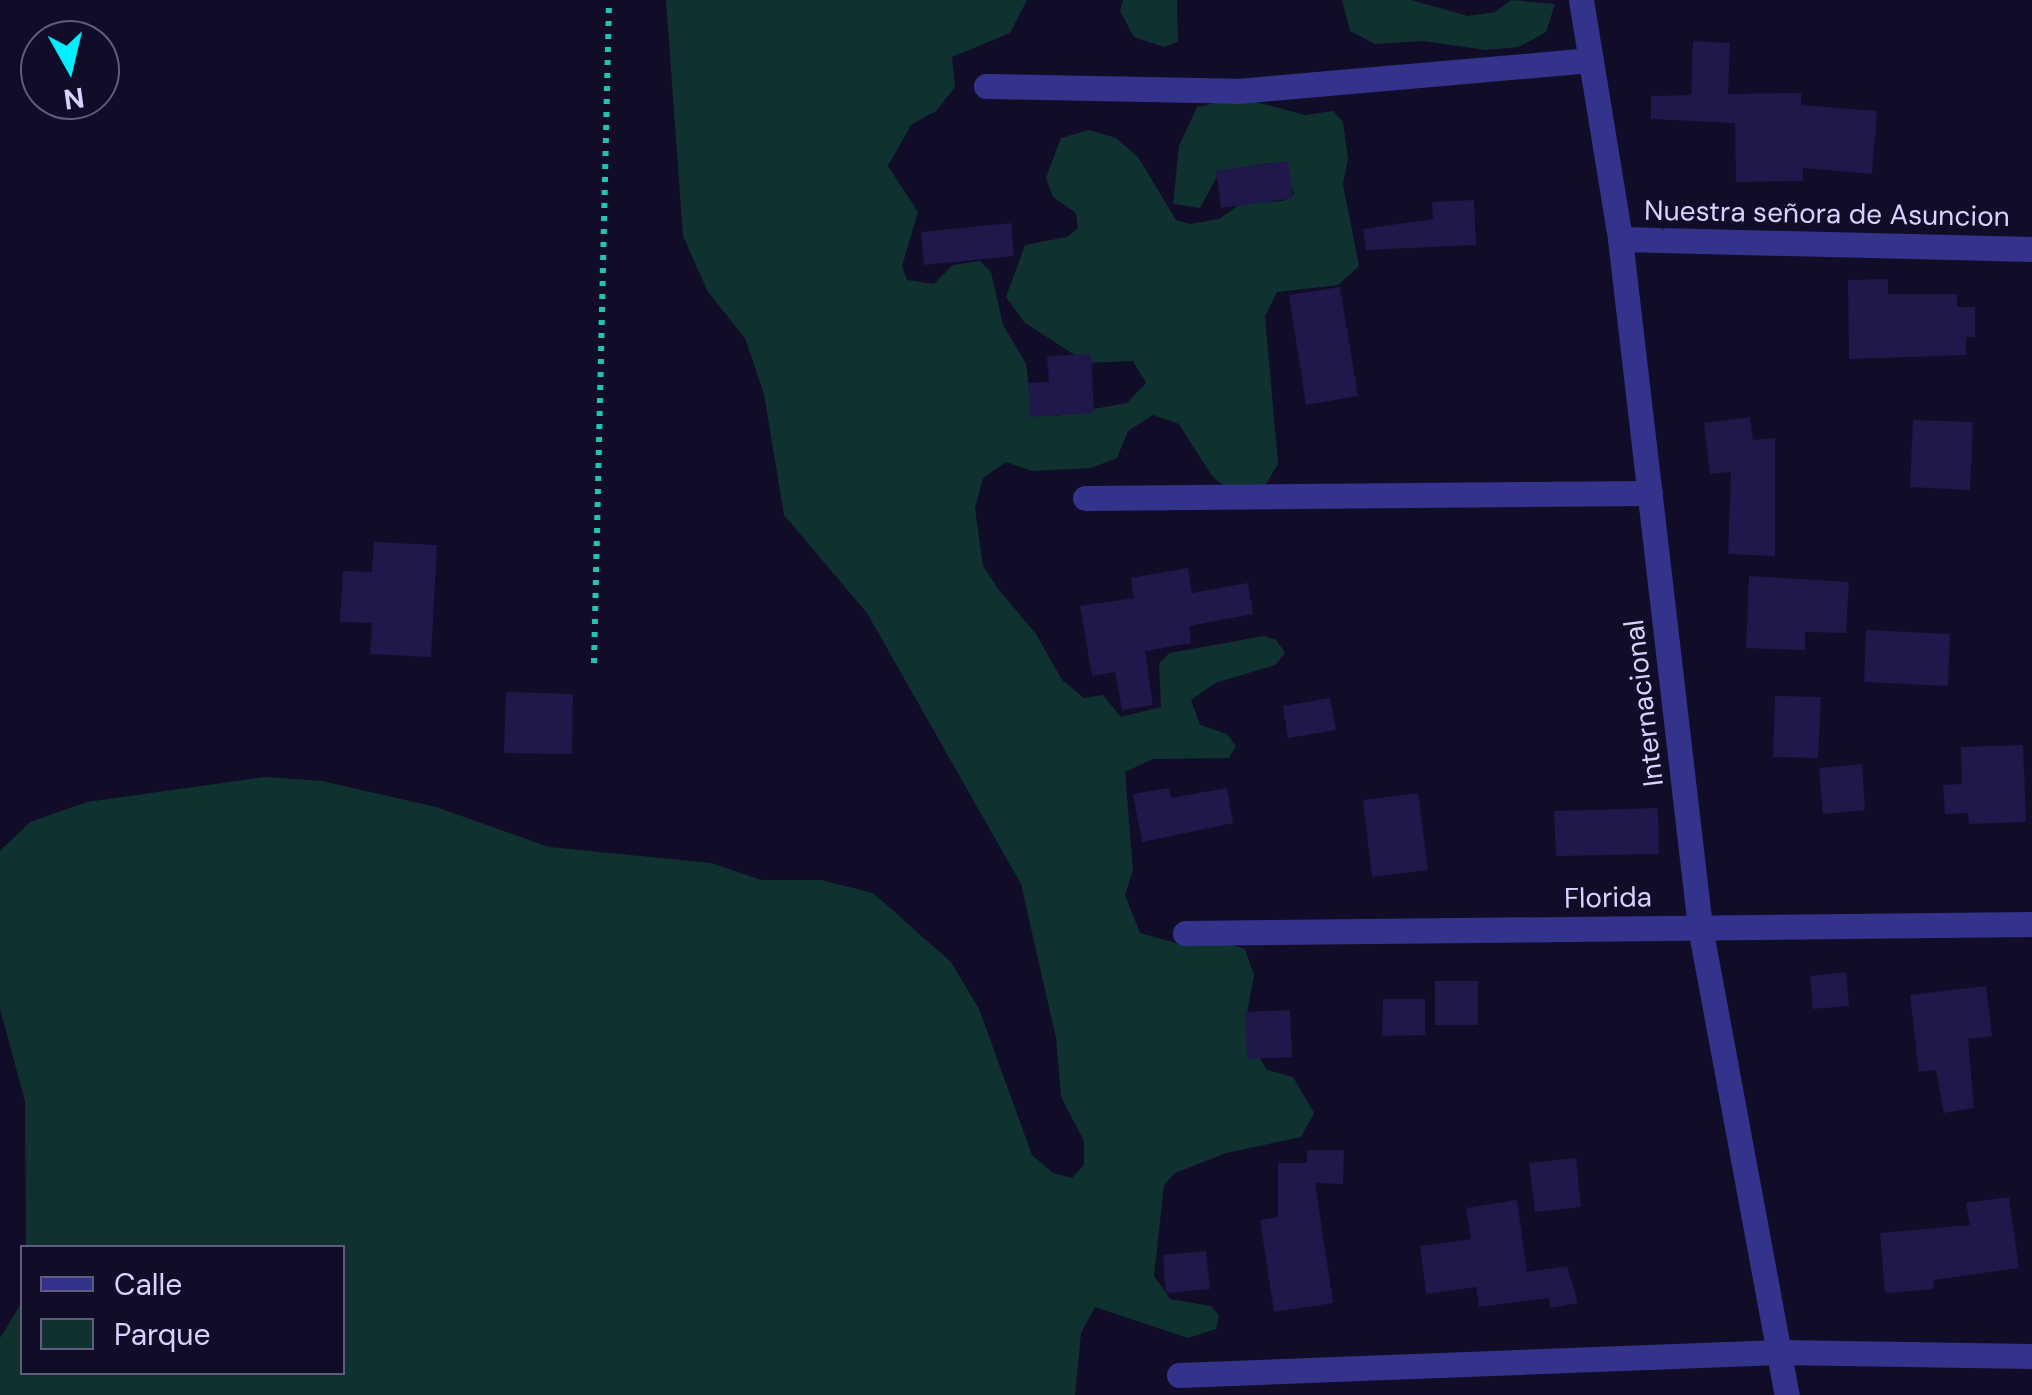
<!DOCTYPE html>
<html>
<head>
<meta charset="utf-8">
<style>
  body { margin:0 }
  #map { position:relative; width:2032px; height:1395px; overflow:hidden; background:#110d28; font-family:"DM Sans",sans-serif }
  div>[style] { position:absolute }
  [style*='--x'] { left:calc(var(--x)*1px); top:calc(var(--y)*1px); width:calc(var(--w)*1px); rotate:calc(var(--a)*1deg) }
  .green>* { inset:0; background:#0f3230 }
  .building>* { inset:0; background:#20174a }
  .path>* { height:6px; margin-top:-3px; transform-origin:0; background:repeating-linear-gradient(90deg,#23c3b4 0 5px,transparent 0 13px) }
  .minor>* { height:25px; margin:-12.5px; padding:0 12.5px; transform-origin:12.5px; border-radius:12.5px; background:#34338b }
  span { translate:-50% -50%; white-space:nowrap; text-align:center; line-height:1.15; -webkit-text-stroke:9px #110d28; paint-order:stroke }
  .street-label { font-size:28px; color:#d7d3ff }
  .legend { position:absolute; left:20px; top:1245px; width:325px; height:130px; box-sizing:border-box; background:#110d28; border:2px solid #605c7e; margin:0; padding:12px 18px; list-style:none; font-size:30px; color:#d7d3ff }
  .legend li { display:flex; align-items:center; gap:20px; height:50px }
  .legend b { width:50px; border:2px solid #605c7e }
  .north { position:absolute; left:20px; top:20px; width:100px; height:100px; box-sizing:border-box; background:#110d28; border:2px solid #605c7e; border-radius:50%; rotate:172deg; font-size:28px; font-weight:700; line-height:40px; text-align:center; color:#d7d3ff }
  .north::after { content:''; display:block; margin:auto; width:35px; height:45px; background:#00eefe; clip-path:polygon(50% 0,100% 100%,50% 72%,0 100%) }
</style>
</head>
<body>
<div id="map">
  <div class="green">
    <div style="clip-path:polygon(666px 0,1027px 0,1010px 33px,952px 57px,955px 87px,936px 111px,911px 125px,888px 166px,918px 212px,902px 266px,907px 280px,934px 284px,953px 265px,980px 261px,991px 272px,1003px 325px,1026px 364px,1031px 403px,1055px 416px,1127px 403px,1146px 383px,1133px 361px,1087px 363px,1024px 322px,1006px 297px,1025px 245px,1067px 237px,1078px 228px,1076px 213px,1053px 197px,1046px 178px,1061px 138px,1089px 130px,1116px 138px,1138px 157px,1176px 220px,1190px 224px,1219px 219px,1242px 203px,1283px 201px,1294px 194px,1284px 164px,1269px 163px,1220px 171px,1200px 208px,1173px 204px,1179px 146px,1197px 107px,1240px 98px,1305px 115px,1333px 111px,1343px 122px,1348px 159px,1343px 184px,1359px 266px,1338px 285px,1277px 292px,1265px 316px,1278px 464px,1263px 489px,1234px 494px,1212px 476px,1179px 424px,1153px 415px,1128px 431px,1117px 458px,1091px 468px,1032px 471px,1006px 462px,983px 478px,975px 508px,983px 566px,999px 590px,1036px 634px,1062px 680px,1084px 698px,1103px 695px,1121px 717px,1161px 707px,1159px 664px,1169px 653px,1264px 636px,1276px 640px,1285px 653px,1275px 665px,1215px 683px,1191px 700px,1200px 725px,1227px 734px,1236px 746px,1229px 758px,1153px 759px,1125px 772px,1133px 870px,1125px 895px,1140px 933px,1183px 945px,1218px 940px,1245px 949px,1254px 975px,1247px 1013px,1251px 1043px,1267px 1070px,1293px 1077px,1314px 1113px,1301px 1137px,1226px 1153px,1175px 1173px,1164px 1185px,1154px 1276px,1170px 1299px,1211px 1306px,1219px 1316px,1216px 1329px,1188px 1338px,1095px 1307px,1081px 1333px,1075px 1395px,0 1395px,0 1338px,22px 1302px,22px 1372px,342px 1372px,342px 1248px,26px 1247px,25px 1101px,0 1009px,0 851px,30px 822px,87px 802px,265px 777px,322px 781px,436px 807px,549px 847px,711px 863px,761px 880px,821px 880px,873px 893px,951px 962px,979px 1009px,1032px 1155px,1053px 1173px,1072px 1178px,1084px 1165px,1084px 1141px,1061px 1097px,1056px 1038px,1021px 884px,867px 613px,784px 515px,764px 394px,745px 338px,708px 292px,683px 236px)"></div>
    <div style="clip-path:polygon(1123px 0,1177px 0,1178px 42px,1164px 47px,1134px 37px,1120px 11px)"></div>
    <div style="clip-path:polygon(1342px 0,1411px 0,1468px 16px,1495px 12px,1511px 0,1555px 4px,1546px 32px,1519px 47px,1486px 50px,1423px 41px,1375px 44px,1350px 31px)"></div>
  </div>
  <div class="building">
    <div style="clip-path:polygon(1693px 41px,1730px 43px,1728px 94px,1801px 93px,1801px 105px,1877px 111px,1872px 174px,1803px 168px,1803px 181px,1736px 182px,1735px 123px,1651px 119px,1651px 96px,1691px 95px)"></div>
    <div style="clip-path:polygon(1288px 161px,1293px 198px,1221px 208px,1216px 171px)"></div>
    <div style="clip-path:polygon(1474px 200px,1476px 245px,1366px 250px,1363px 229px,1433px 219px,1432px 202px)"></div>
    <div style="clip-path:polygon(1011px 223px,1014px 256px,924px 265px,921px 232px)"></div>
    <div style="clip-path:polygon(1888px 279px,1888px 294px,1957px 294px,1957px 307px,1975px 307px,1975px 337px,1966px 337px,1966px 355px,1849px 359px,1848px 280px)"></div>
    <div style="clip-path:polygon(1340px 287px,1358px 396px,1306px 405px,1289px 295px)"></div>
    <div style="clip-path:polygon(1091px 354px,1094px 413px,1030px 417px,1028px 383px,1049px 382px,1047px 356px)"></div>
    <div style="clip-path:polygon(1750px 417px,1753px 440px,1775px 438px,1775px 556px,1728px 554px,1731px 472px,1710px 474px,1704px 423px)"></div>
    <div style="clip-path:polygon(1913px 420px,1973px 422px,1970px 490px,1910px 487px)"></div>
    <div style="clip-path:polygon(374px 542px,437px 545px,431px 657px,370px 654px,372px 623px,340px 622px,343px 571px,372px 572px)"></div>
    <div style="clip-path:polygon(1188px 568px,1192px 593px,1248px 583px,1253px 614px,1189px 626px,1191px 643px,1145px 651px,1153px 705px,1122px 710px,1115px 672px,1092px 676px,1080px 606px,1134px 598px,1131px 578px)"></div>
    <div style="clip-path:polygon(1749px 576px,1849px 582px,1846px 633px,1805px 632px,1805px 650px,1746px 648px)"></div>
    <div style="clip-path:polygon(1866px 630px,1950px 634px,1948px 686px,1864px 682px)"></div>
    <div style="clip-path:polygon(506px 692px,573px 694px,572px 754px,504px 753px)"></div>
    <div style="clip-path:polygon(1775px 696px,1821px 697px,1818px 758px,1773px 757px)"></div>
    <div style="clip-path:polygon(1330px 698px,1336px 730px,1288px 738px,1283px 706px)"></div>
    <div style="clip-path:polygon(2023px 745px,2026px 822px,1969px 824px,1968px 813px,1945px 814px,1943px 785px,1962px 784px,1961px 747px)"></div>
    <div style="clip-path:polygon(1862px 764px,1865px 810px,1823px 814px,1819px 768px)"></div>
    <div style="clip-path:polygon(1169px 788px,1171px 798px,1227px 788px,1233px 823px,1142px 842px,1133px 794px)"></div>
    <div style="clip-path:polygon(1418px 793px,1428px 870px,1372px 877px,1363px 800px)"></div>
    <div style="clip-path:polygon(1658px 808px,1659px 854px,1556px 856px,1554px 811px)"></div>
    <div style="clip-path:polygon(1846px 972px,1849px 1006px,1813px 1009px,1810px 976px)"></div>
    <div style="clip-path:polygon(1435px 981px,1478px 981px,1478px 1025px,1435px 1025px)"></div>
    <div style="clip-path:polygon(1986px 986px,1992px 1036px,1968px 1039px,1974px 1108px,1944px 1113px,1936px 1070px,1919px 1072px,1910px 995px)"></div>
    <div style="clip-path:polygon(1383px 999px,1425px 999px,1425px 1035px,1382px 1036px)"></div>
    <div style="clip-path:polygon(1290px 1010px,1292px 1057px,1247px 1059px,1245px 1012px)"></div>
    <div style="clip-path:polygon(1307px 1150px,1344px 1150px,1343px 1184px,1315px 1183px,1333px 1303px,1274px 1312px,1260px 1220px,1278px 1217px,1278px 1163px,1307px 1163px)"></div>
    <div style="clip-path:polygon(1576px 1158px,1581px 1207px,1535px 1212px,1529px 1163px)"></div>
    <div style="clip-path:polygon(2009px 1197px,2019px 1268px,1933px 1280px,1934px 1289px,1885px 1293px,1880px 1233px,1970px 1225px,1966px 1203px)"></div>
    <div style="clip-path:polygon(1517px 1200px,1527px 1272px,1567px 1266px,1578px 1303px,1550px 1308px,1549px 1298px,1479px 1307px,1476px 1287px,1426px 1294px,1420px 1246px,1471px 1239px,1466px 1208px)"></div>
    <div style="clip-path:polygon(1206px 1251px,1210px 1289px,1166px 1293px,1163px 1255px)"></div>
  </div>
  <div class="path">
    <div style="--x:594;--y:663;--w:663;--a:-88.7"></div>
  </div>
  <div class="minor">
    <div style="--x:1581;--y:0;--w:242;--a:80.7"></div>
    <div style="--x:1620;--y:239;--w:693;--a:83.37"></div>
    <div style="--x:1700;--y:927;--w:476;--a:79.5"></div>
    <div style="--x:986;--y:86;--w:251;--a:1.1"></div>
    <div style="--x:1237;--y:91;--w:355;--a:-5"></div>
    <div style="--x:1620;--y:239;--w:412;--a:1.4"></div>
    <div style="--x:1085;--y:498;--w:565;--a:-0.51"></div>
    <div style="--x:1185;--y:933;--w:847;--a:-0.61"></div>
    <div style="--x:1179;--y:1375;--w:601;--a:-2.19"></div>
    <div style="--x:1780;--y:1352;--w:252;--a:0.9"></div>
  </div>
  <div class="street-label">
    <span style="left:1827px;top:214px;rotate:1deg">Nuestra señora de Asuncion</span>
    <span style="left:1644px;top:703px;rotate:-97deg">Internacional</span>
    <span style="left:1608px;top:898px;rotate:-1deg">Florida</span>
  </div>
  <ul class="legend">
  <li><b style="height:12px;background:#34338b"></b>Calle</li>
  <li><b style="height:28px;background:#0f3230"></b>Parque</li>
  </ul>
  <div class="north">N</div>
</div>
</body>
</html>
